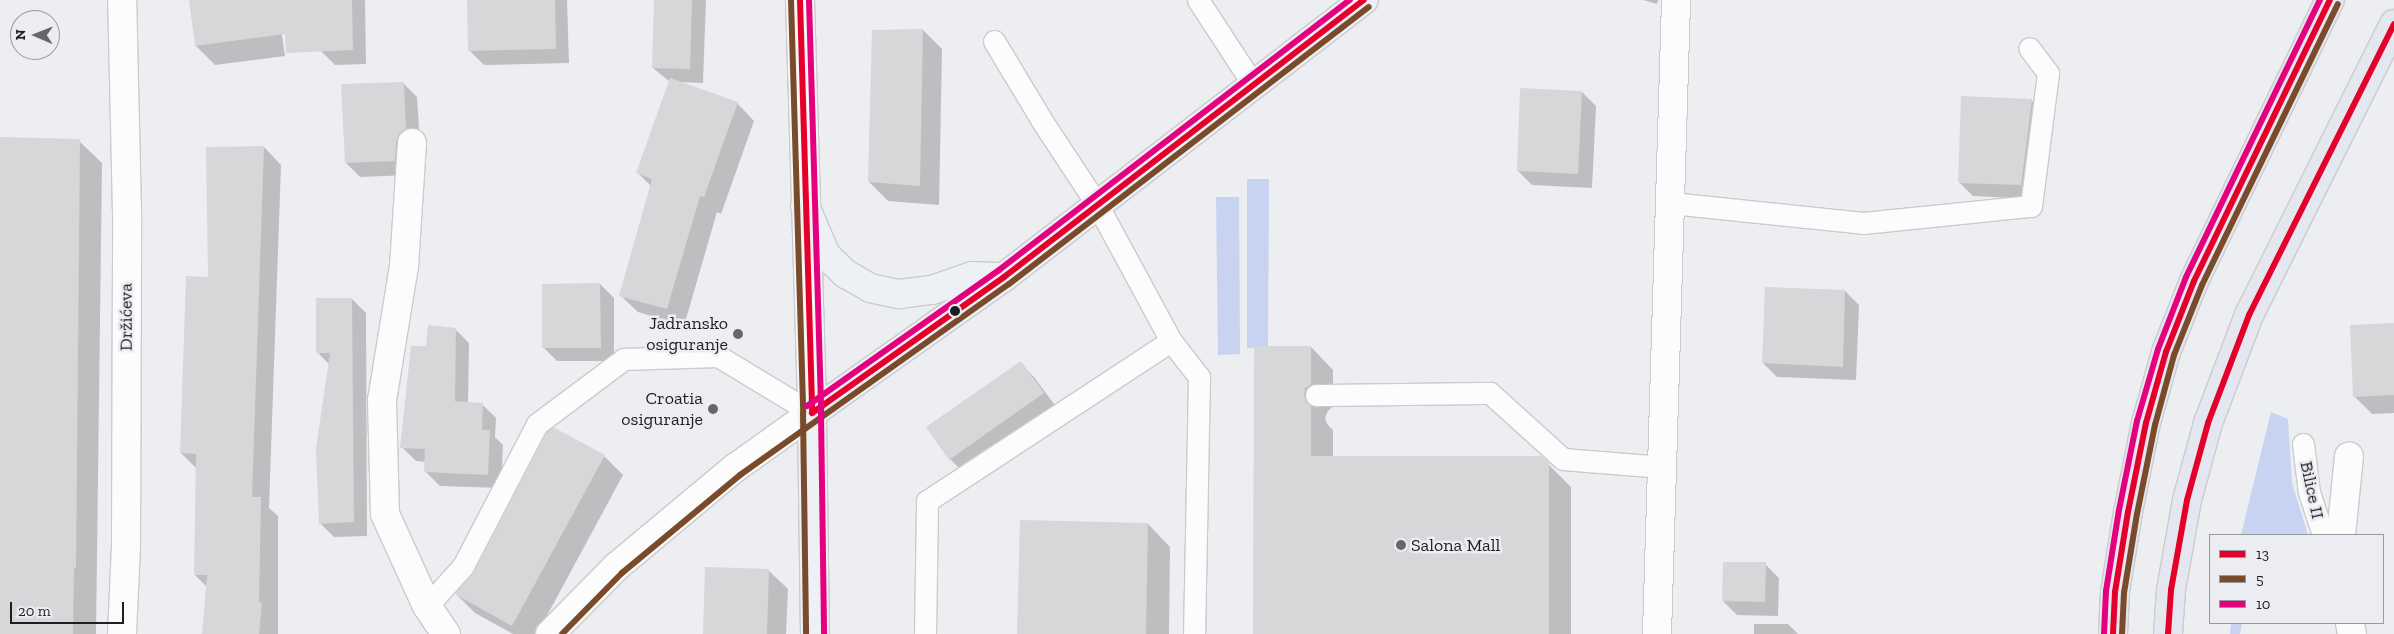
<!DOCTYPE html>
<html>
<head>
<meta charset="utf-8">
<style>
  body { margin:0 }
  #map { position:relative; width:2394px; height:634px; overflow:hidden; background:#edeef1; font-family:"Zilla Slab",serif }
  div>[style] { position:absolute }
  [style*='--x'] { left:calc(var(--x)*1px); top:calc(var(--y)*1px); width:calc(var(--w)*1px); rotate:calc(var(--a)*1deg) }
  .green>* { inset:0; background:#c8d2f1 }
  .shadow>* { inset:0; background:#0003 }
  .building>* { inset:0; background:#d6d7d9 }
  .roads { filter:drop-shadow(1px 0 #cbcbcd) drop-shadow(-1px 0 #cbcbcd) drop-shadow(0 1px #cbcbcd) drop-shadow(0 -1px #cbcbcd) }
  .lane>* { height:21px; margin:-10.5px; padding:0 10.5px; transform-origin:10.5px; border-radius:10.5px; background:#fcfcfd }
  .street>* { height:28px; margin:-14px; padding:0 14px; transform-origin:14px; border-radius:14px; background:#fcfcfd }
  .secondary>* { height:28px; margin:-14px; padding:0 14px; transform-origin:14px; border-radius:14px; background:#f6f6f9 }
  .primary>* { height:28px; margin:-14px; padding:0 14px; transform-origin:14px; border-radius:14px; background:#edf0f5 }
  .highway>* { height:28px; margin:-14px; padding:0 14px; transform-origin:14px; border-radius:14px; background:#e4e7f0 }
  .bus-1>* { height:6px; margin:-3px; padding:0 3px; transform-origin:3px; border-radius:3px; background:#e4002b }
  .bus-2>* { height:6px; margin:-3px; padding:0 3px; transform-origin:3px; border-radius:3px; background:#7a4b2a }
  .bus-3>* { height:6px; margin:-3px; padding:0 3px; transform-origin:3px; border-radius:3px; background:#e5007d }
  .dots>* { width:14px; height:14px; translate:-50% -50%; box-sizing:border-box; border:2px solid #ecedf2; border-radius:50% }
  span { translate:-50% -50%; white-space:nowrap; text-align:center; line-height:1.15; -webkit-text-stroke:5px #ecedf2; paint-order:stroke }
  .street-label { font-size:18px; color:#1d1e20 }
  .poi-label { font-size:18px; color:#1d1e20 }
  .right { translate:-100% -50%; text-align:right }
  .left { translate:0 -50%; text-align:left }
  .legend { position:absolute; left:2209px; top:534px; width:175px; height:90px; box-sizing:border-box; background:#ecedf2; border:1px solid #999a9e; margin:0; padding:6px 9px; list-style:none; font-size:15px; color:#1d1e20 }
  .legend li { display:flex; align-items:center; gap:10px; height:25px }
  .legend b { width:25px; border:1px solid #999a9e }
  .north { position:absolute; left:10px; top:10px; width:50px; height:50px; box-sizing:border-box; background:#ecedf2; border:1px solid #999a9e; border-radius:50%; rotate:271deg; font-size:14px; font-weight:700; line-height:20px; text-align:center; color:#1d1e20 }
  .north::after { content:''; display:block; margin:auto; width:18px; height:22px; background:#666769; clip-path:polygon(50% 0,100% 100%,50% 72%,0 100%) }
  .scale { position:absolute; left:10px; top:602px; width:114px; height:22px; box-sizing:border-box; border:2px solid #1d1e20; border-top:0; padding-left:6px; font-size:15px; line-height:18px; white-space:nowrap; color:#1d1e20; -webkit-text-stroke:4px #ecedf2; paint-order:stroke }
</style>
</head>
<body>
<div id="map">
  <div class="green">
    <div style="clip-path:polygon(1247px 179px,1269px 179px,1268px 349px,1247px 348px)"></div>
    <div style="clip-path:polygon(1216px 197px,1239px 197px,1240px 354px,1218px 355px)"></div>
    <div style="clip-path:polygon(2271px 412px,2288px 419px,2292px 483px,2308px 535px,2241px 535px)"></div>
    <div style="clip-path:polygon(2231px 623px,2242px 623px,2240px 634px,2230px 634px)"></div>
  </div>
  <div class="shadow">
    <div style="clip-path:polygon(190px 0,277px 0,285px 56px,215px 65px,196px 46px)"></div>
    <div style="clip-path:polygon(316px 0,365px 0,366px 64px,335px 65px,321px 51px)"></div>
    <div style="clip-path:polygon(469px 0,567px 0,569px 63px,484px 65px,470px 51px)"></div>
    <div style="clip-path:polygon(655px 0,706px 0,703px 83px,678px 82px,737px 103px,754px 121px,721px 214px,717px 212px,684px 326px,638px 312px,620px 295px,651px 186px,637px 172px,670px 82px,653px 68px)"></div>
    <div style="clip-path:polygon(1643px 0,1658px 0,1657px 4px)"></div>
    <div style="clip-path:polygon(923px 30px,942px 49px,939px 205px,888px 201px,869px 182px)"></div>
    <div style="clip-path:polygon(403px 83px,417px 97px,420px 143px,409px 175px,360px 177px,346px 163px)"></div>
    <div style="clip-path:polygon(1582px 92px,1596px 106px,1592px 188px,1532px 185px,1518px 171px)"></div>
    <div style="clip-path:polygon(2031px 100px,2045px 114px,2035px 199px,1973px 196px,1959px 182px)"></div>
    <div style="clip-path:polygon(0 138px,79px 141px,102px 163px,96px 634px,0 634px)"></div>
    <div style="clip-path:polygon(264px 147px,281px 165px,269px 508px,278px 516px,278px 634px,203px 634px,207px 587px,195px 575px,197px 469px,181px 453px,209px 278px)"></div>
    <div style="clip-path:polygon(600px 284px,614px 298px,614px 361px,557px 361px,543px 347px)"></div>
    <div style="clip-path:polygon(1845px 291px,1859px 305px,1856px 380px,1777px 377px,1763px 363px)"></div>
    <div style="clip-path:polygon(352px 299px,366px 313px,367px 536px,334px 537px,320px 523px,330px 365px,317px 352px)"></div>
    <div style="clip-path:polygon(2394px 324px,2394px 413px,2372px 414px,2354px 396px)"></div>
    <div style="clip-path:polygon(455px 329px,469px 343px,468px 403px,482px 404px,496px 418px,495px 437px,503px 445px,501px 488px,440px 486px,426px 472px,426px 462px,416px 461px,402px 447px,427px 347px)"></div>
    <div style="clip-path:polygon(1311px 347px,1333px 370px,1333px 406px,1328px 411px,1325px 418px,1327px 424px,1333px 430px,1333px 457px,1548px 464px,1571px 487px,1571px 634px,1255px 634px)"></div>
    <div style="clip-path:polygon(1020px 363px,1034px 377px,1057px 408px,964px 473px,950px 459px)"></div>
    <div style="clip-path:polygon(604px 456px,623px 475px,537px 634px,513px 634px,475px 613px,456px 594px)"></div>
    <div style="clip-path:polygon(1148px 524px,1170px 547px,1169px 634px,1019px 634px)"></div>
    <div style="clip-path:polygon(1765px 564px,1779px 578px,1778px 616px,1737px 615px,1723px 601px)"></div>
    <div style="clip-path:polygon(768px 570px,788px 589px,786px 634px,704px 634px)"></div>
    <div style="clip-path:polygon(1754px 624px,1788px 624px,1798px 634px,1754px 634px)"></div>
  </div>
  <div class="building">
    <div style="clip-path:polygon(189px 0,352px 0,353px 50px,286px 53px,285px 34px,195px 46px)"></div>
    <div style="clip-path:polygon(467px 0,555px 0,556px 49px,468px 51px)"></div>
    <div style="clip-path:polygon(654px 0,692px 0,690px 69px,652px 68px)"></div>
    <div style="clip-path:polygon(923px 29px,920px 186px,868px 182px,872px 30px)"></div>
    <div style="clip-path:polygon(670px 78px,738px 102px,704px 197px,700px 196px,667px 309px,619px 296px,652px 179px,636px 173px)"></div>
    <div style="clip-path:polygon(404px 82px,406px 129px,399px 134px,396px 142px,395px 161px,345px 163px,341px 84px)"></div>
    <div style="clip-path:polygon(1520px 88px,1582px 91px,1578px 174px,1517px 171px)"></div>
    <div style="clip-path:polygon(1961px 96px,2032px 99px,2021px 185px,1958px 183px)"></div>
    <div style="clip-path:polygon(0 137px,80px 139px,76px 568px,74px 568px,73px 634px,0 634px)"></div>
    <div style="clip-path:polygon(264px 146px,252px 497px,261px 497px,259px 602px,262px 603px,259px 634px,202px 634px,207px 575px,194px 575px,196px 454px,180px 453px,186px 276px,208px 277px,206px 147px)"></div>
    <div style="clip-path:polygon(600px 283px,601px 348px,542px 348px,542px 284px)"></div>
    <div style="clip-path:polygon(1765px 287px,1845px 290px,1843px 367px,1762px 363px)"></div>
    <div style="clip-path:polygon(316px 298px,352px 298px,354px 522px,319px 524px,316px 448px,330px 353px,316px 353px)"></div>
    <div style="clip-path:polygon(2394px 323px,2394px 395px,2353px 397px,2350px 325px)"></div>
    <div style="clip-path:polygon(428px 325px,456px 328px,455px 401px,483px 403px,482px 430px,490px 430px,488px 475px,424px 472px,425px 449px,400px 448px,411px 346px,426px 346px)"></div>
    <div style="clip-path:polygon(1254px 346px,1311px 346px,1311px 384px,1305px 388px,1304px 395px,1306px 402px,1311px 406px,1311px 456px,1541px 456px,1549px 463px,1549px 634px,1253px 634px)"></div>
    <div style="clip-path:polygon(1021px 361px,1044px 393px,949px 460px,926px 427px)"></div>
    <div style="clip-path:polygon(553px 427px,605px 455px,512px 626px,455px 594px,474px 572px,547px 432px)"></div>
    <div style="clip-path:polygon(1020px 520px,1148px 523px,1146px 634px,1017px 634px)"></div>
    <div style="clip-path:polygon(1723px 562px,1766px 562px,1765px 602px,1722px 601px)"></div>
    <div style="clip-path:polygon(705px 567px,769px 569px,767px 634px,703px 634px)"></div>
  </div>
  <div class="roads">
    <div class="lane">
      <div style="--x:1198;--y:0;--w:103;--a:56.9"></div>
      <div style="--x:994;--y:41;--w:93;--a:59"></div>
      <div style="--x:1042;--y:121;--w:102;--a:56.6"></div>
      <div style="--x:1098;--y:206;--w:153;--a:61.6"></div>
      <div style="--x:1171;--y:341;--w:46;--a:52.1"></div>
      <div style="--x:1199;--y:377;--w:257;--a:91.1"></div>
      <div style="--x:1671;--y:203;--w:193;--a:5.9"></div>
      <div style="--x:1863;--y:223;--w:169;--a:-5.8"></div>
      <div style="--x:2031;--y:206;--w:134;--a:-82.7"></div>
      <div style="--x:2048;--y:73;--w:31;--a:-127"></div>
      <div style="--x:1316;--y:395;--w:174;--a:-0.7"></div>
      <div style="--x:1490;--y:393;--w:98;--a:42.1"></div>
      <div style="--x:1563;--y:459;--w:100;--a:4.6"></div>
      <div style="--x:2303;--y:444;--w:48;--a:82.9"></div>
      <div style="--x:2309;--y:492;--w:45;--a:72"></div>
      <div style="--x:427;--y:606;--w:54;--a:-48"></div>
      <div style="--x:463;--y:566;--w:160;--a:-62.5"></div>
      <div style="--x:537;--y:424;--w:109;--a:-36.8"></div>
      <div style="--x:624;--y:359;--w:94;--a:-1.8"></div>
      <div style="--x:718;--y:356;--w:110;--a:31.2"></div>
      <div style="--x:925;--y:634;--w:133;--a:-89.1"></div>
      <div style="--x:927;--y:501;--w:292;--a:-33.3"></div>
    </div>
    <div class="street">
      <div style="--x:412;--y:143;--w:123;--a:93.7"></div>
      <div style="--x:404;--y:266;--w:136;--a:99.3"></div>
      <div style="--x:382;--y:400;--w:114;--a:88.5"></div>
      <div style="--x:385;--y:514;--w:101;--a:65.5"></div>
      <div style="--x:427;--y:606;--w:34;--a:56"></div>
      <div style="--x:2341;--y:535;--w:79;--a:-84.2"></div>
      <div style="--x:2350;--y:623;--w:11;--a:80"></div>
      <div style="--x:122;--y:634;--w:88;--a:-87.4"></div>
      <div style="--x:126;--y:546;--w:333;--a:-89.8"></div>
      <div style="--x:127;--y:213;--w:213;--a:-91.3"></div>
      <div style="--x:550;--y:634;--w:94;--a:-45.4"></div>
      <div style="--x:616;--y:567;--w:155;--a:-39.8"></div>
      <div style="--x:735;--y:468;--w:95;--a:-35.5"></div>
      <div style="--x:1657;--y:634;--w:634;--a:-88.28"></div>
    </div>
    <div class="secondary">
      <div style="--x:800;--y:0;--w:413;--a:88.3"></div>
    </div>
    <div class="primary">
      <div style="--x:805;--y:206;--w:53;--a:66.8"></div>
      <div style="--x:826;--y:255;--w:28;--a:44"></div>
      <div style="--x:846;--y:274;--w:28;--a:30"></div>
      <div style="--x:870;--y:288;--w:30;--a:12"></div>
      <div style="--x:899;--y:294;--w:33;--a:-7"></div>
      <div style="--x:932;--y:290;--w:42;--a:-19.3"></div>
      <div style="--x:972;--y:276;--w:32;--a:2"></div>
      <div style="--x:815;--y:634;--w:221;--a:-90.8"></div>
      <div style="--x:812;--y:413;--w:235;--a:-35.3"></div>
      <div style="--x:1004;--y:277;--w:454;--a:-37.6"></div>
    </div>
    <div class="highway">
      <div style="--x:2113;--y:634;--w:42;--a:-87.3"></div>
      <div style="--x:2115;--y:592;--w:81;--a:-80.8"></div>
      <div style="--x:2128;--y:512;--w:91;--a:-78.6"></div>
      <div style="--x:2146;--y:423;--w:74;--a:-74.3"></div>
      <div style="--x:2166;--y:352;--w:76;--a:-68.5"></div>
      <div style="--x:2194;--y:281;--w:312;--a:-64.2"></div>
      <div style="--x:2168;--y:634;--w:44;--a:-86.1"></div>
      <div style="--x:2171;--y:590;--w:91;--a:-79.9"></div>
      <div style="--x:2187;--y:500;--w:80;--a:-74.7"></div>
      <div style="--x:2208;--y:423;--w:116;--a:-69.2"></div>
      <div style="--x:2249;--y:315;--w:325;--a:-63.5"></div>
    </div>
  </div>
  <div class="bus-1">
    <div style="--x:800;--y:0;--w:413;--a:88.3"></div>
    <div style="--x:812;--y:413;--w:235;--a:-35.3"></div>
    <div style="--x:1004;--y:277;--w:454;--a:-37.6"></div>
    <div style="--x:2113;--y:634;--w:42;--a:-87.3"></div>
    <div style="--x:2115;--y:592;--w:81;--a:-80.8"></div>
    <div style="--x:2128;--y:512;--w:91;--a:-78.6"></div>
    <div style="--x:2146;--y:423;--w:74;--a:-74.3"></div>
    <div style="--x:2166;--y:352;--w:76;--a:-68.5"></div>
    <div style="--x:2194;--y:281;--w:312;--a:-64.2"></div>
    <div style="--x:2168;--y:634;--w:44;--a:-86.1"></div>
    <div style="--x:2171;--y:590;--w:91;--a:-79.9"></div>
    <div style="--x:2187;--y:500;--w:80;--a:-74.7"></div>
    <div style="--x:2208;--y:423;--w:116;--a:-69.2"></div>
    <div style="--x:2249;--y:315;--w:325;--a:-63.5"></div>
  </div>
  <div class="bus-2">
    <div style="--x:791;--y:0;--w:413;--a:88.3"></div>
    <div style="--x:803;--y:413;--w:221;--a:89.2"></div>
    <div style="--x:562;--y:634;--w:86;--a:-45.5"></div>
    <div style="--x:622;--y:573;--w:153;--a:-39.7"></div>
    <div style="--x:740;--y:475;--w:330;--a:-35.4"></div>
    <div style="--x:1009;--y:284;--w:454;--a:-37.6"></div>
    <div style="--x:2122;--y:634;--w:41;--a:-87.2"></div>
    <div style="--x:2124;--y:593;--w:80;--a:-80.7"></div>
    <div style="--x:2137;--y:514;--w:91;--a:-78.6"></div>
    <div style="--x:2155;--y:425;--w:73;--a:-74.8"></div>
    <div style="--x:2174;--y:355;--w:75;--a:-68.2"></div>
    <div style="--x:2202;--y:285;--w:312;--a:-64.2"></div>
  </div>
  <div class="bus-3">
    <div style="--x:809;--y:0;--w:413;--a:88.3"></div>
    <div style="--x:821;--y:413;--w:221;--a:89.2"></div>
    <div style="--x:807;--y:406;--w:235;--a:-35.3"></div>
    <div style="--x:999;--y:270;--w:443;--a:-37.6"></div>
    <div style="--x:2104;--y:634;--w:43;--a:-87.3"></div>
    <div style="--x:2106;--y:591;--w:82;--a:-80.9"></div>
    <div style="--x:2119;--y:510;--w:91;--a:-78.6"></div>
    <div style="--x:2137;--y:421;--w:75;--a:-73.7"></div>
    <div style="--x:2158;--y:349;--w:77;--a:-68.7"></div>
    <div style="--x:2186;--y:277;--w:308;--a:-64.2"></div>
  </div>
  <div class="dots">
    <div style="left:955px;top:311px;background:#1d1e20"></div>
    <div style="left:738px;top:334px;background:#666769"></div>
    <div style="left:713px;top:409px;background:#666769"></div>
    <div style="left:1401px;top:545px;background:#666769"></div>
  </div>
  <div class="street-label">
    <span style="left:126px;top:317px;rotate:-90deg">Držićeva</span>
    <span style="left:2312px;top:490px;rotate:78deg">Bilice II</span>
  </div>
  <div class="poi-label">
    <span class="right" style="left:728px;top:334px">Jadransko<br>osiguranje</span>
    <span class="right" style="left:703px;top:409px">Croatia<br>osiguranje</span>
    <span class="left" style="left:1411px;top:545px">Salona Mall</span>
  </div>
  <ul class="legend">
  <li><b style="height:6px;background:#e4002b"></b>13</li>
  <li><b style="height:6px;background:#7a4b2a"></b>5</li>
  <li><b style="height:6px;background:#e5007d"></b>10</li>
  </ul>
  <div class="north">N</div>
  <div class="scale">20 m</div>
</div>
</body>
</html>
